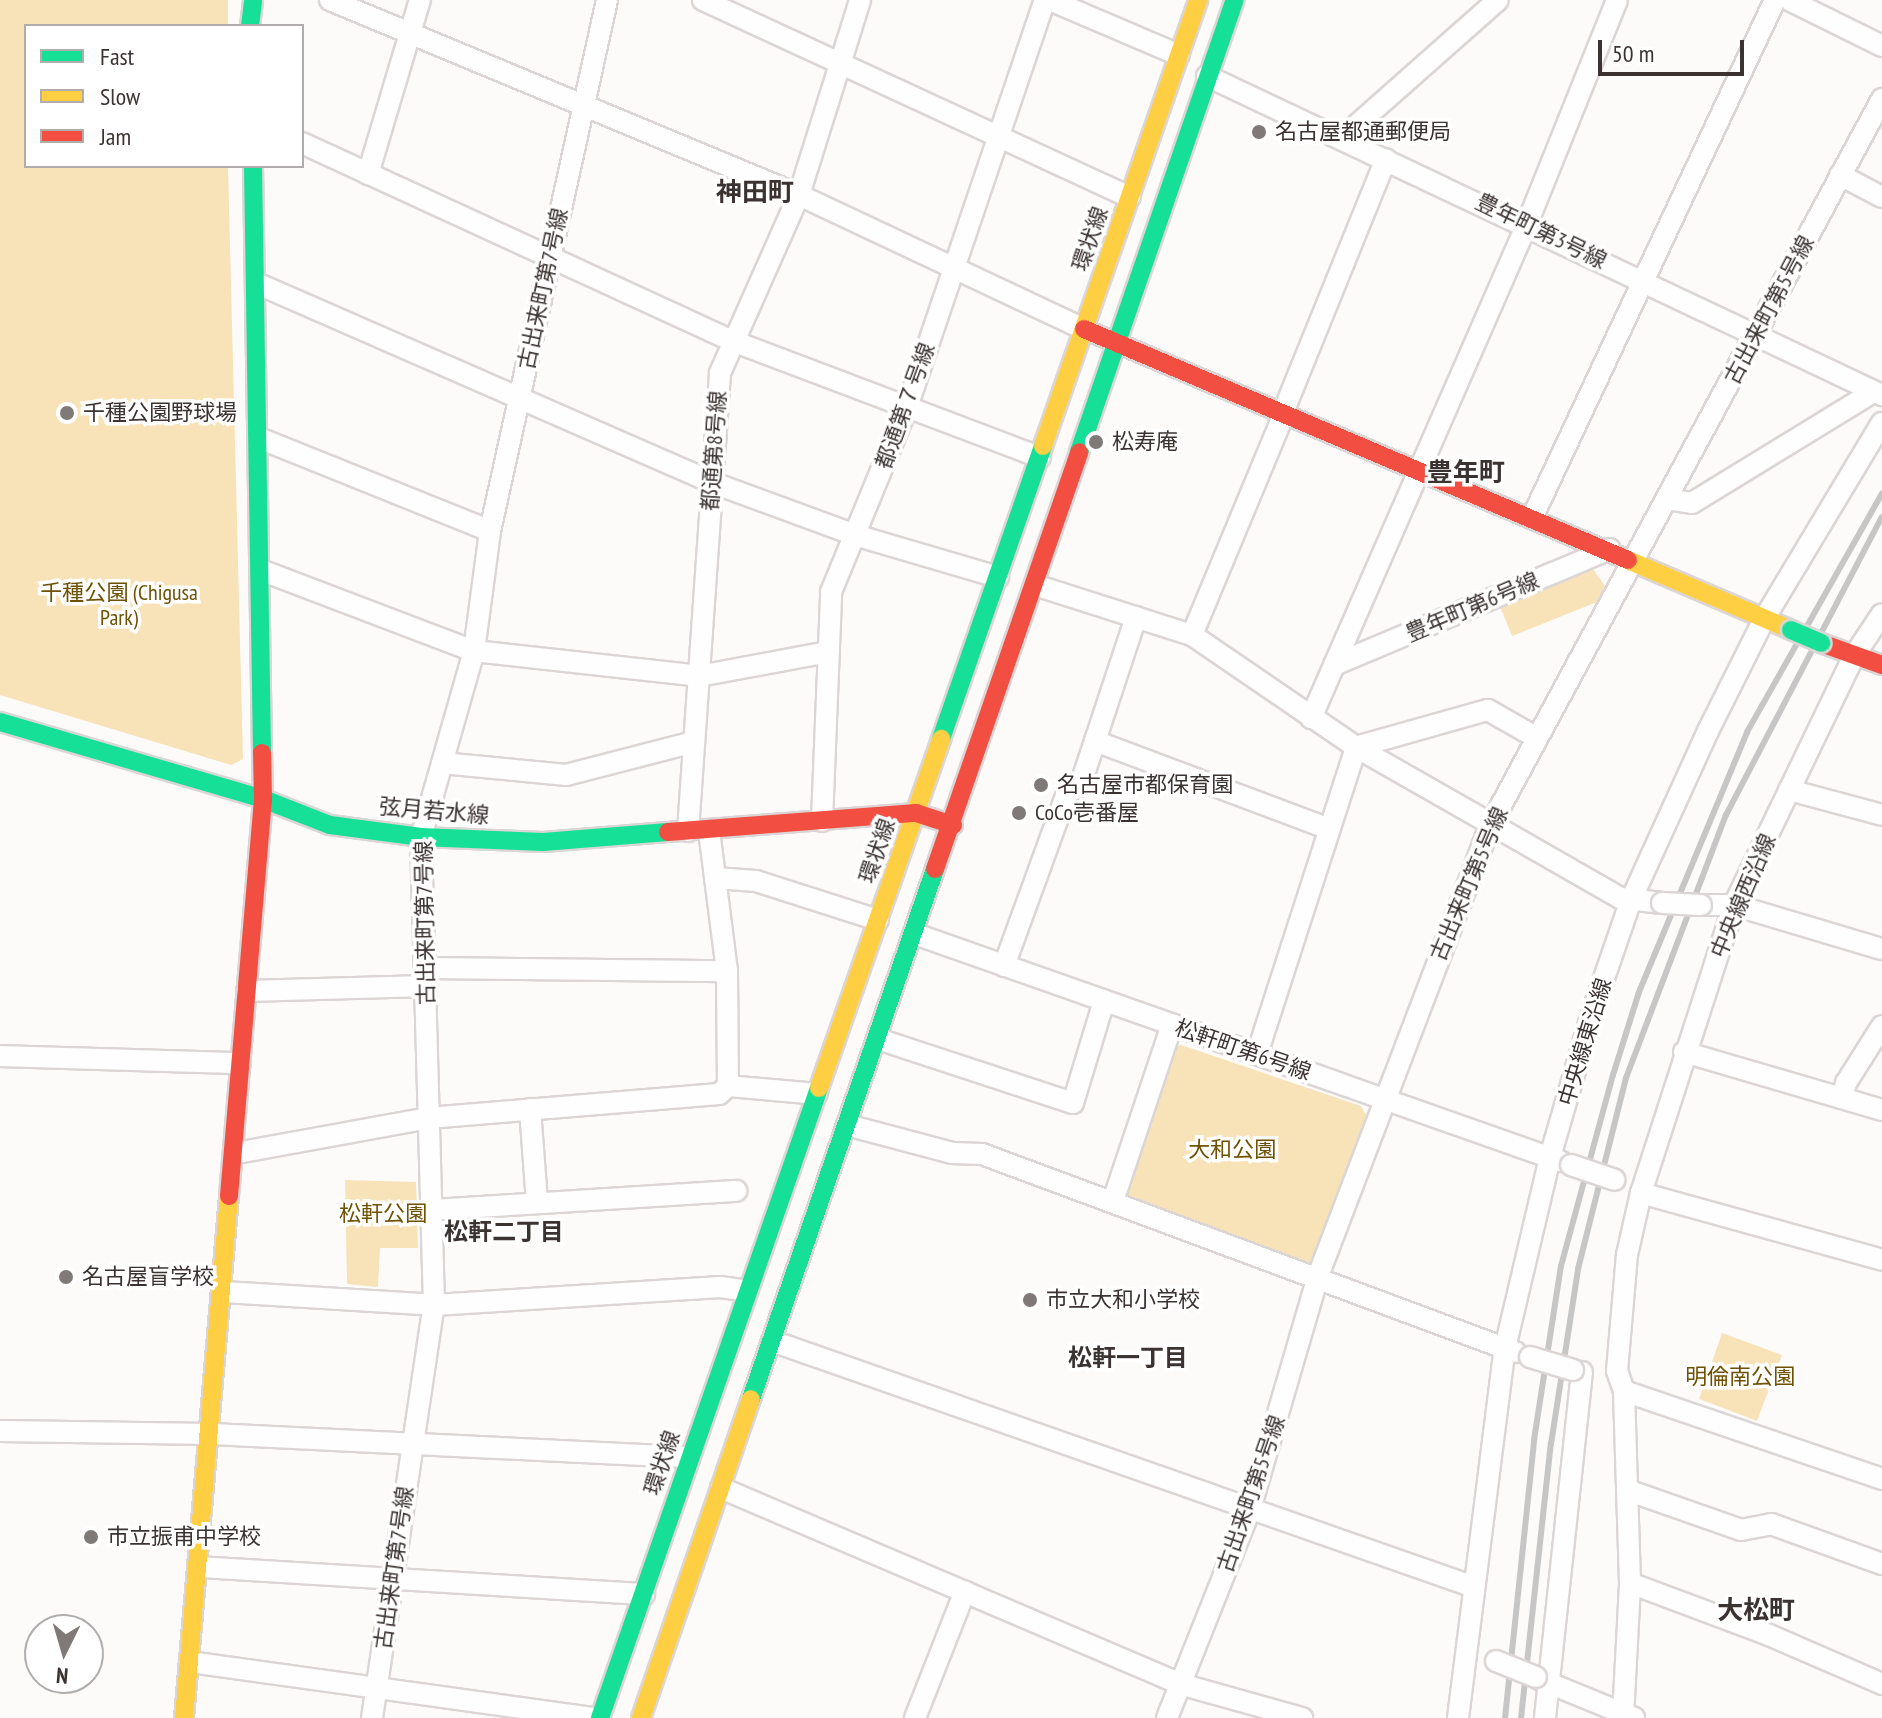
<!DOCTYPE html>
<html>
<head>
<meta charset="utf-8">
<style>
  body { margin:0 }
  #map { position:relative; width:1882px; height:1718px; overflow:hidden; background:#fdfbfa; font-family:"PT Sans Narrow","Noto Sans JP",sans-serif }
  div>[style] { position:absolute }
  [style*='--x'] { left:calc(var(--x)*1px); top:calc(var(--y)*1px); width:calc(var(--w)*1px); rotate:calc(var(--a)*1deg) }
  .green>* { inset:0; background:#f8e2b8 }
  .roads { filter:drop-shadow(2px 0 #dbd6d5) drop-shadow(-2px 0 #dbd6d5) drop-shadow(0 2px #dbd6d5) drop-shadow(0 -2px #dbd6d5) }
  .street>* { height:20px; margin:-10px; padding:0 10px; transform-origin:10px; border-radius:10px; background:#fffefe }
  .fast>* { height:18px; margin:-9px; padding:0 9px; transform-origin:9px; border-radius:9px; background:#16e098 }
  .slow>* { height:18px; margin:-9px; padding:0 9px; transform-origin:9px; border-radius:9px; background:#ffcf43 }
  .jam>* { height:18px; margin:-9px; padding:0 9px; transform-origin:9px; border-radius:9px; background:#f24e42 }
  .rail>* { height:6px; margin:-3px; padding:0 3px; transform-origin:3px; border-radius:3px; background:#c7c6c6 }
  .bridges { filter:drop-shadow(2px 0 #dbd6d5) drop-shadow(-2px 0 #dbd6d5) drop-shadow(0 2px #dbd6d5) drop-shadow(0 -2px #dbd6d5) }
  .street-bridge>* { height:20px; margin:-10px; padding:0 10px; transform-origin:10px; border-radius:10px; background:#fffefe }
  .fast-bridge>* { height:18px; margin:-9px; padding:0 9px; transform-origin:9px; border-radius:9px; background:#16e098 }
  .dots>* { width:22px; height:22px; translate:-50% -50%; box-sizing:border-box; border:4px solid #fff; border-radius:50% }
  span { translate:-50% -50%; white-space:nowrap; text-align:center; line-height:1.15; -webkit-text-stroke:7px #fff; paint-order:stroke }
  .poi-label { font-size:22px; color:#3b3332 }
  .left { translate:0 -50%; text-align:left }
  .street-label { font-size:22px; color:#3b3332 }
  .park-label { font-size:22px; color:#6e5102 }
  .neighbourhood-label { font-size:24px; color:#3b3332; font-weight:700 }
  .quarter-label { font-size:26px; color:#3b3332; font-weight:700 }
  .legend { position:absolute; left:24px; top:24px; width:280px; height:144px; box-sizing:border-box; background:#fff; border:2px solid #b1adad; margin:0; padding:10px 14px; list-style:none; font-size:24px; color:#3b3332 }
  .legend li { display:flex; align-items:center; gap:16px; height:40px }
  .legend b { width:40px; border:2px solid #b1adad }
  .north { position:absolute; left:24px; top:1614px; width:80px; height:80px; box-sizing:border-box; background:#fff; border:2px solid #b1adad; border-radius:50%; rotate:185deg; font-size:22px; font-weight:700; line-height:32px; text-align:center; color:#3b3332 }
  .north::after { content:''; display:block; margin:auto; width:28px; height:36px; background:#7f7978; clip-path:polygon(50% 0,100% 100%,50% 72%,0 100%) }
  .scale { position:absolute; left:1598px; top:40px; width:146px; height:36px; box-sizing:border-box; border:4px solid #3b3332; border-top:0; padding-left:10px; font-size:24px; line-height:28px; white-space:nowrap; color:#3b3332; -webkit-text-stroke:6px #fff; paint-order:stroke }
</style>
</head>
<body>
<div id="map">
  <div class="green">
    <div style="clip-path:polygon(0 0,228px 0,228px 26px,26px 26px,26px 166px,228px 166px,243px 759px,231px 765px,0 695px)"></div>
    <div style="clip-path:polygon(1588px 562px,1612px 596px,1512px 636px,1497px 599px)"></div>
    <div style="clip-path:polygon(1181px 1045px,1361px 1106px,1366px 1115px,1314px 1261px,1309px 1264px,1125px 1200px,1123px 1193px,1172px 1047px)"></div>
    <div style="clip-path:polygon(345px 1180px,416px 1182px,418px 1248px,380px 1248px,378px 1287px,347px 1284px)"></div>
    <div style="clip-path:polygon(1722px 1333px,1782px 1355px,1757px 1421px,1699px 1399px)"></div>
  </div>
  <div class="roads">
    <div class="street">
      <div style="--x:330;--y:0;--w:508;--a:22.58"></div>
      <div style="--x:799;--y:195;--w:315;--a:25.2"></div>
      <div style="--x:703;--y:0;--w:470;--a:24.8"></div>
      <div style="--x:1050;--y:0;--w:140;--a:23.1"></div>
      <div style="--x:1789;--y:0;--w:104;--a:26.3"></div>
      <div style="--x:1207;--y:76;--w:747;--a:25.3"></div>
      <div style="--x:1342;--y:138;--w:208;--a:-41.5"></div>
      <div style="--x:302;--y:143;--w:477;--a:24.7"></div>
      <div style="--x:735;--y:342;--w:326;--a:20.7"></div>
      <div style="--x:368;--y:174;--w:182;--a:-73.4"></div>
      <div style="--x:1840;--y:175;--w:47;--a:27.6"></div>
      <div style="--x:256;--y:283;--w:497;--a:23.6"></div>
      <div style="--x:711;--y:482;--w:157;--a:20.2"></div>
      <div style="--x:858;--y:536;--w:146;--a:16.3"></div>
      <div style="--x:1282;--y:415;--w:276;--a:-67.9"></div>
      <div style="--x:259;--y:438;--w:249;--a:21.9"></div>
      <div style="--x:1667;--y:499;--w:25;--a:9"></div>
      <div style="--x:1692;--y:503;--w:212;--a:-31.5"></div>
      <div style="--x:1532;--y:518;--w:572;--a:-64.87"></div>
      <div style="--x:263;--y:571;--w:226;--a:20.8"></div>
      <div style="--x:474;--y:651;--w:226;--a:6.3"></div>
      <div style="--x:699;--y:676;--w:132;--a:-10.5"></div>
      <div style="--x:1035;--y:585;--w:165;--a:17.7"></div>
      <div style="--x:1192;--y:635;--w:199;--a:34.3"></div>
      <div style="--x:1356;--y:747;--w:155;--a:29.7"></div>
      <div style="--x:1491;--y:824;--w:149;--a:29.8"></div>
      <div style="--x:1620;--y:898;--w:42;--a:6.8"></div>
      <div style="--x:1136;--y:617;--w:131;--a:108.3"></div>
      <div style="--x:1095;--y:741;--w:250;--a:20.6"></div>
      <div style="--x:1192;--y:635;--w:237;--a:-67.4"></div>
      <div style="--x:1334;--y:665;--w:299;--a:-22.8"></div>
      <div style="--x:1311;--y:718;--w:539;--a:-66.38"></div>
      <div style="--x:1527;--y:224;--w:241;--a:-68.1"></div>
      <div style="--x:442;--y:763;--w:125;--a:5.5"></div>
      <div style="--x:566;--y:775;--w:132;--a:-14.5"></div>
      <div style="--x:1789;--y:790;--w:96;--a:15"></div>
      <div style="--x:822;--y:821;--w:229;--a:-87.7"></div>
      <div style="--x:831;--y:592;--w:197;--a:-67.6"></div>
      <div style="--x:906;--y:410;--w:433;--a:-71.3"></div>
      <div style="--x:688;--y:831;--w:459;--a:-86"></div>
      <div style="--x:720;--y:373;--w:195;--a:-66.1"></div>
      <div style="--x:799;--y:195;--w:204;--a:-72.6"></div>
      <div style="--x:715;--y:878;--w:41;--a:4.2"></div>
      <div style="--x:756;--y:881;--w:128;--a:17.7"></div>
      <div style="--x:1701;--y:905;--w:33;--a:0"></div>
      <div style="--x:1734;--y:905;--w:154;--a:16.6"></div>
      <div style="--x:915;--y:934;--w:684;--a:19.39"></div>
      <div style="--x:1004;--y:966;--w:184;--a:-70"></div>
      <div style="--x:1067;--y:793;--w:15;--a:-28"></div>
      <div style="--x:1080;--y:786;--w:47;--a:-71.6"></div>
      <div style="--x:427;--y:968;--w:300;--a:0.6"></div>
      <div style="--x:247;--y:991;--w:180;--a:-1.6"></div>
      <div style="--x:878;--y:1039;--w:205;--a:18.2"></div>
      <div style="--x:1073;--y:1103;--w:107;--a:-73.1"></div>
      <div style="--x:1684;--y:1052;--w:206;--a:16.3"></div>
      <div style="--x:1257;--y:1054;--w:323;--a:-72.1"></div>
      <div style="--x:1356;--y:747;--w:137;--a:-15.7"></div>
      <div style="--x:1488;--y:710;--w:56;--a:29.7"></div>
      <div style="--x:0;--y:1056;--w:240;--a:1.7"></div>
      <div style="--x:728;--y:1086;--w:89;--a:5.1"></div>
      <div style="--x:1842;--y:1098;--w:16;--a:-75"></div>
      <div style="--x:1846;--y:1083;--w:67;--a:-57.7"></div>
      <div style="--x:530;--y:1109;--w:94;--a:85.7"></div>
      <div style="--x:847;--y:1125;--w:109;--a:14.9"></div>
      <div style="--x:952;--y:1153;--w:30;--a:2"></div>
      <div style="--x:982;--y:1154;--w:569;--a:20.38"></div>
      <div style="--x:236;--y:1153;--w:195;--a:-10.3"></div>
      <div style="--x:428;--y:1118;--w:292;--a:-4.7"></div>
      <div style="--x:719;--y:1094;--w:12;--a:-42"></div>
      <div style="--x:728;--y:1086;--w:115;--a:-90.5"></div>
      <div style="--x:727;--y:971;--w:142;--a:-97.3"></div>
      <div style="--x:1641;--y:1193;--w:250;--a:15.5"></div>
      <div style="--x:1113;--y:1201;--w:186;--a:-71.5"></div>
      <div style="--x:431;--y:1210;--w:306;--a:-3.6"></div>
      <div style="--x:224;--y:1292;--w:210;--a:3.5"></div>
      <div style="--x:434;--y:1305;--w:287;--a:-3.6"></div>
      <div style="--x:720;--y:1287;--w:27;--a:8"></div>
      <div style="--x:772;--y:1341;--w:744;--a:19.31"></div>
      <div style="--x:1624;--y:1391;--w:273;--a:18.8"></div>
      <div style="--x:0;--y:1431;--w:212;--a:0.8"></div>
      <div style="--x:212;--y:1434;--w:478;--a:2.8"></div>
      <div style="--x:721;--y:1488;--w:499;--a:23.1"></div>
      <div style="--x:1180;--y:1684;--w:127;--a:15.6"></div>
      <div style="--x:1627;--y:1490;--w:121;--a:19.3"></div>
      <div style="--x:1741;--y:1530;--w:31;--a:-11"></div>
      <div style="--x:1771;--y:1524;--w:118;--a:19.8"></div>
      <div style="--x:199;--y:1567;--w:446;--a:3.5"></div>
      <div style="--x:1630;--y:1583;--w:148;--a:20.5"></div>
      <div style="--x:1769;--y:1635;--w:123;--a:23.4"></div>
      <div style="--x:190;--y:1662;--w:405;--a:7.9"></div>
      <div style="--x:1539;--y:1679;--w:103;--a:22.3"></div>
      <div style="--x:372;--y:1718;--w:418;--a:-81.5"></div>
      <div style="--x:434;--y:1305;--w:468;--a:-91.6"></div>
      <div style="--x:421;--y:837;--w:193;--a:-74.1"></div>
      <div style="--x:474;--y:651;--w:121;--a:-82.4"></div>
      <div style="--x:490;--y:531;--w:544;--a:-77.57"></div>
      <div style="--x:915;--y:1718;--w:136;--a:-68.5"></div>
      <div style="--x:1167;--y:1718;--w:225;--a:-68.3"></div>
      <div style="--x:1250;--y:1509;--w:243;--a:-73.7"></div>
      <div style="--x:1318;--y:1276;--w:484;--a:-69.1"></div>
      <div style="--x:1491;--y:824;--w:824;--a:-61.66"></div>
      <div style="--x:1458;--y:1718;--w:373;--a:-82.8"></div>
      <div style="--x:1505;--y:1348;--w:196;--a:-76.7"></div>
      <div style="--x:1550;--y:1157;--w:144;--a:-73.8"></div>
      <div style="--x:1590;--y:1019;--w:126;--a:-71"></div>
      <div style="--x:1631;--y:900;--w:186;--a:-65.5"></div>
      <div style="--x:1708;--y:731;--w:125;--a:-63.4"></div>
      <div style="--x:1764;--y:619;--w:229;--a:-59"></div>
      <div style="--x:1545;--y:1718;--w:348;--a:-83.9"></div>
      <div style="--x:1623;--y:1718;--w:135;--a:-87"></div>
      <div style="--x:1630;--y:1583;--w:192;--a:-91.8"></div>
      <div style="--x:1624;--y:1391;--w:21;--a:-109"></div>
      <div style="--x:1617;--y:1371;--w:116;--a:-85.1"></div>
      <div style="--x:1627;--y:1255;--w:64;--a:-77.3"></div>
      <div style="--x:1641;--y:1193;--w:303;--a:-72.1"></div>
      <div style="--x:1734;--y:905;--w:276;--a:-64.3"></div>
      <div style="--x:1854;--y:656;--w:50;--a:-56.3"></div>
    </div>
    <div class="fast">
      <div style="--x:250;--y:26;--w:26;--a:-83"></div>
      <div style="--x:253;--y:166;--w:587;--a:89.12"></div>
      <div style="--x:1079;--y:452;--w:478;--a:-71"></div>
      <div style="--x:0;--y:722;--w:274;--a:16.3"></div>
      <div style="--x:263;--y:799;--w:72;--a:21.2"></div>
      <div style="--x:330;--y:825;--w:92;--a:7.5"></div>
      <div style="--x:421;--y:837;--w:122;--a:2.3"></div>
      <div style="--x:543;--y:842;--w:125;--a:-4.6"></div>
      <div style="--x:941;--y:739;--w:310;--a:-70.8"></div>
      <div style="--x:751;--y:1399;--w:561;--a:-70.85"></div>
      <div style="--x:600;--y:1718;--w:667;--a:-70.83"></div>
    </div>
    <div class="slow">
      <div style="--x:1043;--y:446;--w:472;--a:-70.8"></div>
      <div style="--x:1628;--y:560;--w:177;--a:23.2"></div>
      <div style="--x:819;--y:1088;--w:370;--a:-70.7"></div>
      <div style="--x:184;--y:1718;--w:524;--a:-85.07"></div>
      <div style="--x:641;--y:1718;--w:337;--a:-71"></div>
    </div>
    <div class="jam">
      <div style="--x:1084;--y:329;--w:591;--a:23.01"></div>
      <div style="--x:1821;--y:643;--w:65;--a:19.8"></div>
      <div style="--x:668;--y:832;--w:249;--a:-4.4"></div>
      <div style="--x:916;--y:813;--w:39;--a:18"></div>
      <div style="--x:935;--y:869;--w:441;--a:-70.9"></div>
      <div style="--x:229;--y:1196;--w:398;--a:-85.1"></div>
      <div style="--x:263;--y:799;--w:46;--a:-91.2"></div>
    </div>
  </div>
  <div class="rail">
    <div style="--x:1505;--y:1718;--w:280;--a:-84"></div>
    <div style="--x:1534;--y:1440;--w:176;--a:-81.2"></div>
    <div style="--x:1561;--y:1266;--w:198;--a:-74.8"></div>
    <div style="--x:1613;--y:1075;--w:87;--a:-72.6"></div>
    <div style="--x:1639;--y:992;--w:282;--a:-67.4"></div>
    <div style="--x:1747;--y:732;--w:274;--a:-60.5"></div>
    <div style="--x:1521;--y:1718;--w:276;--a:-83.8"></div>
    <div style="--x:1551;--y:1444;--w:177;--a:-81.2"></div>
    <div style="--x:1578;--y:1269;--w:197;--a:-75.9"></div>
    <div style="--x:1626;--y:1078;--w:281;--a:-69.2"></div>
    <div style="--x:1726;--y:815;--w:336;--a:-62.4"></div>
  </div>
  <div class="bridges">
    <div class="street-bridge">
      <div style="--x:1662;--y:903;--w:39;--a:3"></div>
      <div style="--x:1571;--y:1165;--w:46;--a:18.8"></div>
      <div style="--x:1530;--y:1357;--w:45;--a:16.8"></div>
      <div style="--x:1496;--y:1661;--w:43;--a:21.8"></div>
    </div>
    <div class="fast-bridge">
      <div style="--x:1791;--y:630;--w:33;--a:23"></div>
    </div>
  </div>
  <div class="dots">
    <div style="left:1259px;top:132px;background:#7f7978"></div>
    <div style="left:67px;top:413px;background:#7f7978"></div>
    <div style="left:1096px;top:442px;background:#7f7978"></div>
    <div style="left:1041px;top:785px;background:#7f7978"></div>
    <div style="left:1019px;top:813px;background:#7f7978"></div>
    <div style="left:66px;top:1277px;background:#7f7978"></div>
    <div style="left:1030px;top:1300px;background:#7f7978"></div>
    <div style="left:91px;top:1537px;background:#7f7978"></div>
  </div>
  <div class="poi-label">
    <span class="left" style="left:1275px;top:132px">名古屋都通郵便局</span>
    <span class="left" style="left:83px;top:413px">千種公園野球場</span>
    <span class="left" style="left:1112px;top:442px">松寿庵</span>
    <span class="left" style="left:1057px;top:785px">名古屋市都保育園</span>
    <span class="left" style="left:1035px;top:813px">CoCo壱番屋</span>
    <span class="left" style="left:82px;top:1277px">名古屋盲学校</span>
    <span class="left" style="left:1046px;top:1300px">市立大和小学校</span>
    <span class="left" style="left:107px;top:1537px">市立振甫中学校</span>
  </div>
  <div class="street-label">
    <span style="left:1541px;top:231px;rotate:26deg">豊年町第3号線</span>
    <span style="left:1090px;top:239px;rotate:-71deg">環状線</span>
    <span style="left:543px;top:289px;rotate:-78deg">古出来町第7号線</span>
    <span style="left:1769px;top:310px;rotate:-62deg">古出来町第5号線</span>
    <span style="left:905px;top:406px;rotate:-70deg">都通第７号線</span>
    <span style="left:714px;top:451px;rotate:-86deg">都通第8号線</span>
    <span style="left:1472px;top:607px;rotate:-23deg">豊年町第6号線</span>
    <span style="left:434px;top:811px;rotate:5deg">弦月若水線</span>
    <span style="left:877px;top:851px;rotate:-71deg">環状線</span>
    <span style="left:1469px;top:884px;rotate:-67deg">古出来町第5号線</span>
    <span style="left:1743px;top:896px;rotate:-67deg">中央線西沿線</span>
    <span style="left:425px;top:923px;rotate:-91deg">古出来町第7号線</span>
    <span style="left:1585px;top:1042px;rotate:-73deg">中央線東沿線</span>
    <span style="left:1243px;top:1050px;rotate:19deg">松軒町第6号線</span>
    <span style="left:662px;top:1463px;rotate:-71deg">環状線</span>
    <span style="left:1251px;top:1494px;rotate:-71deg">古出来町第5号線</span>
    <span style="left:394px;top:1568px;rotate:-82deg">古出来町第7号線</span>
  </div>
  <div class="park-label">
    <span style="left:119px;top:605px">千種公園 (Chigusa<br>Park)</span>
    <span style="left:1232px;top:1150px">大和公園</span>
    <span style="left:383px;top:1214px">松軒公園</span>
    <span style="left:1740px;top:1377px">明倫南公園</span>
  </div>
  <div class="neighbourhood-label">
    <span style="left:504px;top:1232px">松軒二丁目</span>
    <span style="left:1128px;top:1358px">松軒一丁目</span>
  </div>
  <div class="quarter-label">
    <span style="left:755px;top:192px">神田町</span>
    <span style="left:1466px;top:472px">豊年町</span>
    <span style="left:1756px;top:1610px">大松町</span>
  </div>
  <ul class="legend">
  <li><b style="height:10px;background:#16e098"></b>Fast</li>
  <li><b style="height:10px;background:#ffcf43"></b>Slow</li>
  <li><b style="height:10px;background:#f24e42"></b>Jam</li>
  </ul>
  <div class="north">N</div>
  <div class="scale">50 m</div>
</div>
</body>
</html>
